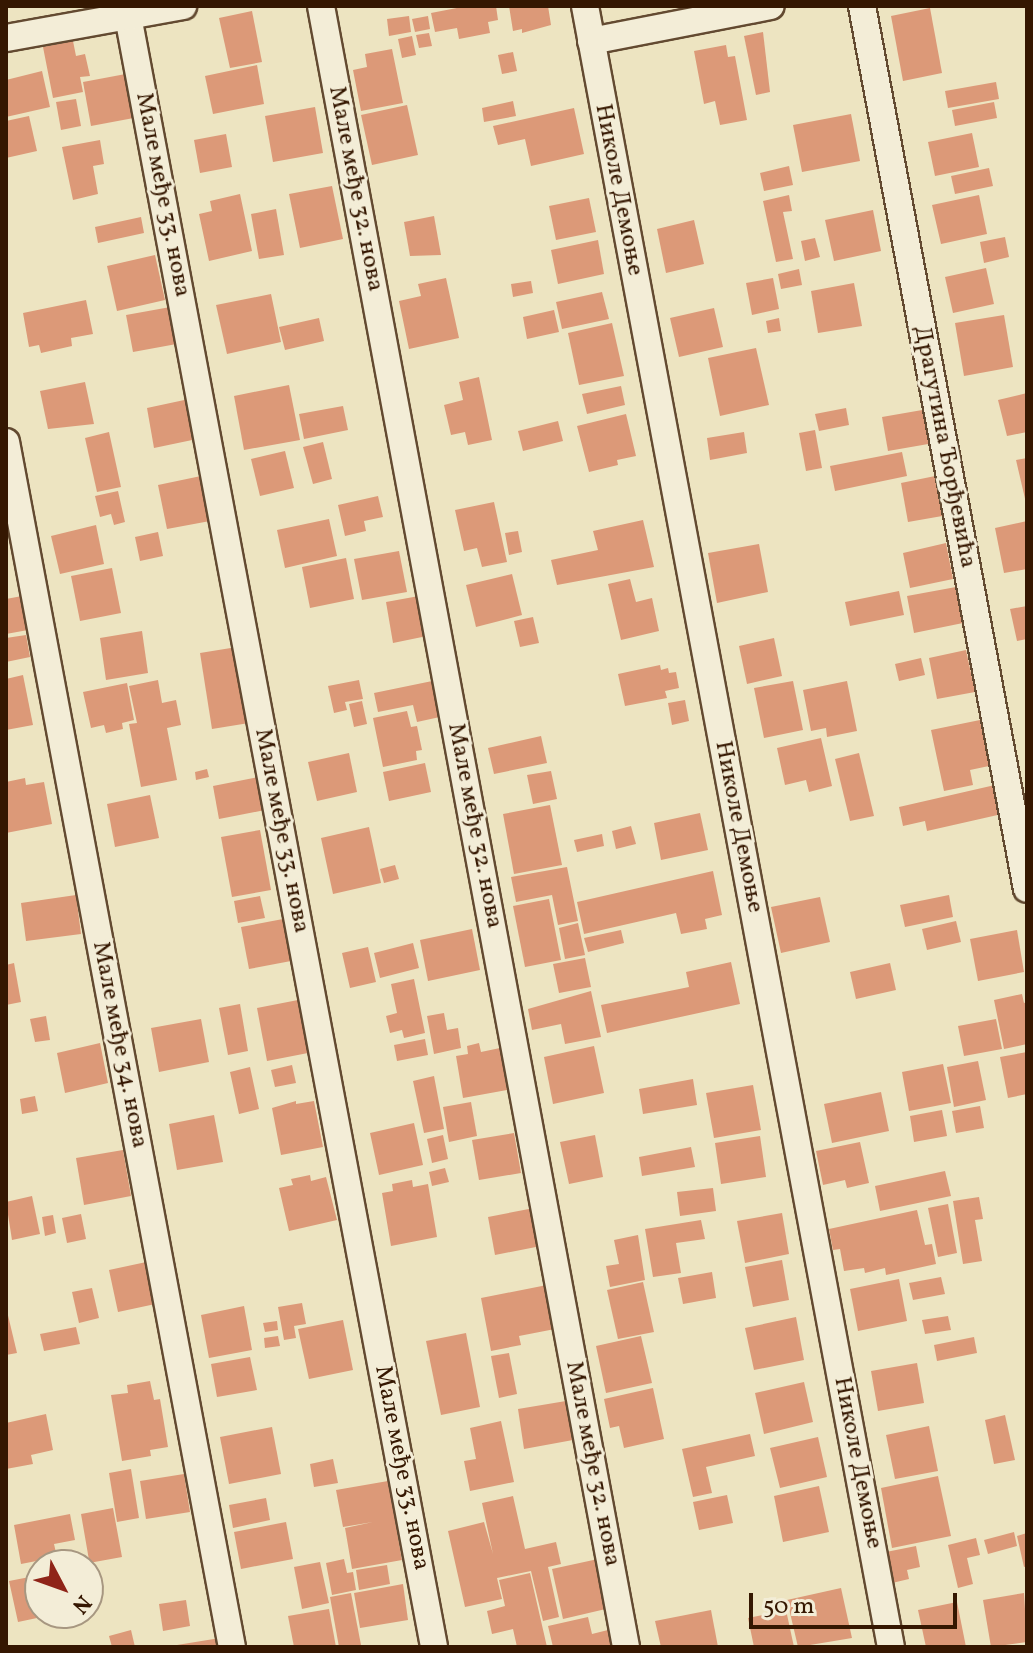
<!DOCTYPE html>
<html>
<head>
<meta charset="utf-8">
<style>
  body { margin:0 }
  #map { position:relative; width:1033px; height:1653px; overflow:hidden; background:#ede4c1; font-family:Vollkorn,serif }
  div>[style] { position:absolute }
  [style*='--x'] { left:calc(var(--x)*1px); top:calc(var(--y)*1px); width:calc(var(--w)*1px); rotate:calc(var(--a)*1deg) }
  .building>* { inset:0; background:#dc9978 }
  .roads { filter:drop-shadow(2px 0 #634a31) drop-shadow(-2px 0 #634a31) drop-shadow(0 2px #634a31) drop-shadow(0 -2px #634a31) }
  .street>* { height:26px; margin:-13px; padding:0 13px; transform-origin:13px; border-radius:13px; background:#f3edd7 }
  span { translate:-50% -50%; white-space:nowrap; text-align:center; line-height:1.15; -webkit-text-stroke:6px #f3edd7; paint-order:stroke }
  .street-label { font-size:24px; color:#351701 }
  .frame { position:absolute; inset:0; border:8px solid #351701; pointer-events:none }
  .north { position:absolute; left:24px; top:1549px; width:80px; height:80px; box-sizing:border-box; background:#f3edd7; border:2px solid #a79781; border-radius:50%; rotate:131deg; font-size:22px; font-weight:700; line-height:32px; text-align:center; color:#351701 }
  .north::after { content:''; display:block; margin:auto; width:28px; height:36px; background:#8f2418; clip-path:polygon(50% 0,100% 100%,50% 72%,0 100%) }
  .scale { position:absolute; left:749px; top:1593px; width:208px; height:36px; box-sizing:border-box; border:4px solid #351701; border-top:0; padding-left:10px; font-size:24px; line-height:28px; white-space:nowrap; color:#351701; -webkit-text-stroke:6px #f3edd7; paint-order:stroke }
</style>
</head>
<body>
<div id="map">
  <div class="building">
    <div style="clip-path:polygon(467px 6px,496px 6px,498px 20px,488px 22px,490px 33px,459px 39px,457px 28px,435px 32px,431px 13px)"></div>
    <div style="clip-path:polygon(509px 6px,548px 6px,551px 25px,522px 33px,522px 29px,513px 31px)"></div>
    <div style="clip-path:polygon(930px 8px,942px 73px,903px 81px,891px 16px)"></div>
    <div style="clip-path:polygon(252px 11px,262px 62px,230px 68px,219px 18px)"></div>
    <div style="clip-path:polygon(409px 16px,411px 32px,389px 36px,387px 19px)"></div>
    <div style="clip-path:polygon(428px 16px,430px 29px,415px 32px,412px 19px)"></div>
    <div style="clip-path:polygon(763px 32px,770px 92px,756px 95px,744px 36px)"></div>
    <div style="clip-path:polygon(429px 33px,432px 46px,419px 48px,416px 35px)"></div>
    <div style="clip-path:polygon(412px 36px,416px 55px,402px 58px,398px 39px)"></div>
    <div style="clip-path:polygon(73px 41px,76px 56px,85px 54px,90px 76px,80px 77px,83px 92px,53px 98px,43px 47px)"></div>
    <div style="clip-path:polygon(726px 45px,728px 57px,735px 56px,747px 120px,720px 125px,715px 101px,704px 104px,694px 51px)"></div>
    <div style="clip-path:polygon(392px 49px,403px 103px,361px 111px,353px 70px,367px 67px,365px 54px)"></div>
    <div style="clip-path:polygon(513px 52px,517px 71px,502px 74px,498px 55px)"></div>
    <div style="clip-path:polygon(257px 65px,264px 104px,213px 114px,205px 76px)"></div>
    <div style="clip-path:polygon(42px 71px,50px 107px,6px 117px,6px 80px)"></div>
    <div style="clip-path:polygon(131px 73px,139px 117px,91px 126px,83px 82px)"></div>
    <div style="clip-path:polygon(996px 82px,999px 99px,948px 108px,945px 91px)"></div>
    <div style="clip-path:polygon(76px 99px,81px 126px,61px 130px,56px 102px)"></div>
    <div style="clip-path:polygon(513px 101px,516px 116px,484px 122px,482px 108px)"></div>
    <div style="clip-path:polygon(994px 102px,997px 118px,955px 126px,952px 110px)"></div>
    <div style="clip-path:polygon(407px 105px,418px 155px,372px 165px,361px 115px)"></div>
    <div style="clip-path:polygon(315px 107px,323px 153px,273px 162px,265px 116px)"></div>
    <div style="clip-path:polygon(574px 108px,584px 154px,531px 166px,525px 139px,498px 145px,493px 126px)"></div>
    <div style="clip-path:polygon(851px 114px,860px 161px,802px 172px,793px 125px)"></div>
    <div style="clip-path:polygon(29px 116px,37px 151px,6px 158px,6px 121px)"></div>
    <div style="clip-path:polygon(972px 133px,979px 167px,935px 176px,928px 142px)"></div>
    <div style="clip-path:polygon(226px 134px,232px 167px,200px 173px,194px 140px)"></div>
    <div style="clip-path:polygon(100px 140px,104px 164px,93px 166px,98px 194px,73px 200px,62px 147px)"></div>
    <div style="clip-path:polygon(789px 166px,793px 185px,764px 191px,760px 173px)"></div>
    <div style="clip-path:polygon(989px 168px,993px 186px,955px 194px,951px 176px)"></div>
    <div style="clip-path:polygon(332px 186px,343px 239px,300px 248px,289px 194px)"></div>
    <div style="clip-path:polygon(240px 194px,252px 251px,209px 261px,199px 214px,212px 211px,210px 201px)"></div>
    <div style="clip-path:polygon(789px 195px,792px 211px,783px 212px,793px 259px,776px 262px,763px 201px)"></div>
    <div style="clip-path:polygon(979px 195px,987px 234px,941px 244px,932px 205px)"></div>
    <div style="clip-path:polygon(589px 198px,596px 232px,556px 240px,549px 206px)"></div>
    <div style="clip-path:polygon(276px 209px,284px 255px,259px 259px,251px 214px)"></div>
    <div style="clip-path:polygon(873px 210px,881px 251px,834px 261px,825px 220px)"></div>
    <div style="clip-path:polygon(434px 216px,441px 255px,410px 256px,404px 222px)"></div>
    <div style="clip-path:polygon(141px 217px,144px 233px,98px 243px,95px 227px)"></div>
    <div style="clip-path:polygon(694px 220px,704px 264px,666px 273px,657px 229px)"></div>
    <div style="clip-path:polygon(1005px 237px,1009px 257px,984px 263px,980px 242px)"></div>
    <div style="clip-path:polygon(815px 238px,820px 257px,805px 261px,801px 241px)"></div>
    <div style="clip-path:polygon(598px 240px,604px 274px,558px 284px,551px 250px)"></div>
    <div style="clip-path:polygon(155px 255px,165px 300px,117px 311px,107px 266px)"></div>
    <div style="clip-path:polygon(986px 268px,994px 304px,953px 313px,945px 277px)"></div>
    <div style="clip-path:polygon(799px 269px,802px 285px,781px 289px,778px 274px)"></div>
    <div style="clip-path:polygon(446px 278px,459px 338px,409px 349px,399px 301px,421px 296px,418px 284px)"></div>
    <div style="clip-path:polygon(773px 278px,779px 309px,752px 315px,746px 283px)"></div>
    <div style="clip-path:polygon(531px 281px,533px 293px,513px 297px,511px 284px)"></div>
    <div style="clip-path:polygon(854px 283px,862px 326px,818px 333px,811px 291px)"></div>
    <div style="clip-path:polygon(602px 292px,609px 319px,562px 329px,556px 302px)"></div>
    <div style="clip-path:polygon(271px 294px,281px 342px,227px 354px,216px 305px)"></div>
    <div style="clip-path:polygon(86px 300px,93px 334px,71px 338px,72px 346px,41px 353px,39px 345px,29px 347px,23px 313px)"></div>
    <div style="clip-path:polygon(176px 306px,182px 343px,133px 352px,126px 315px)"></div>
    <div style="clip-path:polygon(714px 308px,723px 347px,679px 357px,670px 318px)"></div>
    <div style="clip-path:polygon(554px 310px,559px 332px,527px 339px,523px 317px)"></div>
    <div style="clip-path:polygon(1004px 315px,1013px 367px,964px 376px,955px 323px)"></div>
    <div style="clip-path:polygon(319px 318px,324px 341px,285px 350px,279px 327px)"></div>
    <div style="clip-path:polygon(779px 318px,781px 331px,768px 333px,766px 321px)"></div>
    <div style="clip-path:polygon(612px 323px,624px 376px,579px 385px,568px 333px)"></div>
    <div style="clip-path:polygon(756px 348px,769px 405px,720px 416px,708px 358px)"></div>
    <div style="clip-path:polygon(479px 377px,492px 440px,468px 445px,465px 432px,451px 435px,444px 405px,463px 400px,459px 382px)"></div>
    <div style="clip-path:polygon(85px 382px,94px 424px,48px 429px,40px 391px)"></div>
    <div style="clip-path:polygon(289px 385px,300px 440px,244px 450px,234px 396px)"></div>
    <div style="clip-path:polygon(621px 386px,625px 405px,587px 414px,582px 394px)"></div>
    <div style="clip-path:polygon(1027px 393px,1027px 432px,1007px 436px,998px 400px)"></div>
    <div style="clip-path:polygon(189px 399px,197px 439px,154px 448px,147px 408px)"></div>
    <div style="clip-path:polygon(343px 406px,348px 430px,304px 439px,299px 414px)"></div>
    <div style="clip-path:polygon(846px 408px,849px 425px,819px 431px,815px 414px)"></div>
    <div style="clip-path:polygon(928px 409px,934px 443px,888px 451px,882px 417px)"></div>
    <div style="clip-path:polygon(626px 414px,636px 456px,617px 460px,618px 465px,589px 472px,577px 426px)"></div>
    <div style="clip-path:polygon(558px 421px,563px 441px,523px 451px,518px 431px)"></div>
    <div style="clip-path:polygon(815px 430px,822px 468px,806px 471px,799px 433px)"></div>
    <div style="clip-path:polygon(109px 432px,121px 487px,97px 492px,85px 438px)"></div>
    <div style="clip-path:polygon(744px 432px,747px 453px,710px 460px,707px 438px)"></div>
    <div style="clip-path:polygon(323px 442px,332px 479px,313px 484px,303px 447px)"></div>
    <div style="clip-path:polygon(285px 451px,294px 488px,260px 496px,251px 459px)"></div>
    <div style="clip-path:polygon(902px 452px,907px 476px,835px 491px,830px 466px)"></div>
    <div style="clip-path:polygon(1027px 458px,1027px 503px,1026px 503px,1016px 460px)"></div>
    <div style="clip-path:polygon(940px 475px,948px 515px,908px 522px,901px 483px)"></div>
    <div style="clip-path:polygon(201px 476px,210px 521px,167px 529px,158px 485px)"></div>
    <div style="clip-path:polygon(118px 491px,125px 522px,114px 525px,111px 514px,100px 517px,95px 496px)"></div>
    <div style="clip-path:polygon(378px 496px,383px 517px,364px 521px,366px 531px,345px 536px,338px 505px)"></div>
    <div style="clip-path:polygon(494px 502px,507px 562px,482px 567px,477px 548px,464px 551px,455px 510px)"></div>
    <div style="clip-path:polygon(329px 519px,337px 556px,285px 568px,277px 530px)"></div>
    <div style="clip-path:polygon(643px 520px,654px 567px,557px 585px,551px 560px,598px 550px,593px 531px)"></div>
    <div style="clip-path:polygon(1027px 521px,1027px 569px,1004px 573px,995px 528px)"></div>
    <div style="clip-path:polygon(96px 525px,104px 564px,60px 574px,51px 536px)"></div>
    <div style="clip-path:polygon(518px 531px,522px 552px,509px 555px,505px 533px)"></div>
    <div style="clip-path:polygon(158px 532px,163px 556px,140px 561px,135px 537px)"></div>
    <div style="clip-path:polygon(946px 543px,953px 579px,910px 588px,903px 553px)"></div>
    <div style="clip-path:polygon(759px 544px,768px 592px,717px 603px,708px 553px)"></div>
    <div style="clip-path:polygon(399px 551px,407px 592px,362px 600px,354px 559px)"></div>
    <div style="clip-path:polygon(346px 558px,354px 599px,310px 608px,302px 567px)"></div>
    <div style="clip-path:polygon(112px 568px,121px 613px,80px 621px,71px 576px)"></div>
    <div style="clip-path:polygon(512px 574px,522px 615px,476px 627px,466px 585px)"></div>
    <div style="clip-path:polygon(630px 579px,636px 602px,652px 598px,659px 631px,621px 640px,608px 584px)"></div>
    <div style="clip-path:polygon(956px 587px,963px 623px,914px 633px,907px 596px)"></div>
    <div style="clip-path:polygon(899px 591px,904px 615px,850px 626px,845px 602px)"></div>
    <div style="clip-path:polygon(22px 596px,28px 630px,6px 634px,6px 599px)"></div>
    <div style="clip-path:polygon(419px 596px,427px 636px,393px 643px,386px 602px)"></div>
    <div style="clip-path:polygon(1027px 606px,1027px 639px,1017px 641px,1010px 609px)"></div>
    <div style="clip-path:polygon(533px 617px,539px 643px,520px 647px,514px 621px)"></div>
    <div style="clip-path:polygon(142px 631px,148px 673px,106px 680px,100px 638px)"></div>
    <div style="clip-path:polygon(26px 635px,30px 657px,6px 662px,6px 638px)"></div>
    <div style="clip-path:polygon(774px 638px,782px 676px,747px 684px,739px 646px)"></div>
    <div style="clip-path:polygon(237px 647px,249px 723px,212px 729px,200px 653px)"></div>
    <div style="clip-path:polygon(966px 650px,975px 692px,937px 699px,929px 658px)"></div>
    <div style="clip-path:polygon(921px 658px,925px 675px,899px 681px,895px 664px)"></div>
    <div style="clip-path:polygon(660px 665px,661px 670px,668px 668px,669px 673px,676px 672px,679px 688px,665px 691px,667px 698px,625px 706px,618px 674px)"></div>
    <div style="clip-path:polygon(23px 675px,33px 725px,6px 730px,6px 679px)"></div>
    <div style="clip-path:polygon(442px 679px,449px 715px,417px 722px,413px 705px,378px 712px,374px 693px)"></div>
    <div style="clip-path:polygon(158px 680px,162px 703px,176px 700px,181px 725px,167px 728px,177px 780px,141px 787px,129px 724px,137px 723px,129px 686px)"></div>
    <div style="clip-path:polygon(359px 680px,363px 699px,345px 702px,347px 710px,334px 713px,328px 686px)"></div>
    <div style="clip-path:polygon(793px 681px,803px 730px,764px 738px,754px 688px)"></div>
    <div style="clip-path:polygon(847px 681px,857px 731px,827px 737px,826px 728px,811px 731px,803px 690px)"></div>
    <div style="clip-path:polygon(127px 683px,134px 720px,122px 723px,123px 729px,106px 733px,104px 725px,91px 728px,83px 692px)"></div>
    <div style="clip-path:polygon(685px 700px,689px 721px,672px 725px,668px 703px)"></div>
    <div style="clip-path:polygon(362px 701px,367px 724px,354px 727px,349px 704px)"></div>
    <div style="clip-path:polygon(407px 711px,411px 727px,417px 726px,422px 750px,416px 751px,417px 760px,383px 767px,373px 718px)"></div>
    <div style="clip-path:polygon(980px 720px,989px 766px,970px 770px,973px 785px,944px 791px,931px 730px)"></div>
    <div style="clip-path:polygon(541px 736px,547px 763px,494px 774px,488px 748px)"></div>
    <div style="clip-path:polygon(821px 738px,832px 786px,809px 792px,806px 780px,785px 785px,777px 748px)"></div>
    <div style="clip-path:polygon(349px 753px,357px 792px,317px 801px,308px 762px)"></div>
    <div style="clip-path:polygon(859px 753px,874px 816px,850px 821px,835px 759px)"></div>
    <div style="clip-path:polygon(425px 763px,431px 792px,389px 801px,383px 772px)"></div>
    <div style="clip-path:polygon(207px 769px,209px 777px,196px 780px,195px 772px)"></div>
    <div style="clip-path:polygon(551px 771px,557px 799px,533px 804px,527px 775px)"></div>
    <div style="clip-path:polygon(259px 777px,265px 810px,219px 819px,213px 786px)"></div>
    <div style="clip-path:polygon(25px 778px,26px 785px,44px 782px,52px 824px,6px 833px,6px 782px)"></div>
    <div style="clip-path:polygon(995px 785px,1002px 814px,927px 831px,925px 821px,903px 826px,899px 807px)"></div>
    <div style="clip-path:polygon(150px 795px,159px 838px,115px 847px,107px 804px)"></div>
    <div style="clip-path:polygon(550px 805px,562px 865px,514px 874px,503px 814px)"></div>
    <div style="clip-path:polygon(700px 813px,708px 850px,661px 860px,654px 823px)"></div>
    <div style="clip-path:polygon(631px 826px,636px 844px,616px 849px,612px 831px)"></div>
    <div style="clip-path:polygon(369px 827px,381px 883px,333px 894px,321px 838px)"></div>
    <div style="clip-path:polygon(260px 830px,271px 890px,232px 897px,221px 837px)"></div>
    <div style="clip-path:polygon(602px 834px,604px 846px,577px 852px,574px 840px)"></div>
    <div style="clip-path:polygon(395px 865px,399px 879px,384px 883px,380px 869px)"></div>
    <div style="clip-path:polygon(567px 867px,578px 921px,558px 925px,552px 895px,516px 902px,511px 877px)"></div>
    <div style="clip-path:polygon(713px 871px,722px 915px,705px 919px,707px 929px,681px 934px,676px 913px,584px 934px,577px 902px)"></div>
    <div style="clip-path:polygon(76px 895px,81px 934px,26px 941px,21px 903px)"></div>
    <div style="clip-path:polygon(949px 895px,953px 917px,905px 927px,900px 905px)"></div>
    <div style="clip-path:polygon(260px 896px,265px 918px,238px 923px,234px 901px)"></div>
    <div style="clip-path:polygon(820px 897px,830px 942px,781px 953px,771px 907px)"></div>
    <div style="clip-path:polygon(549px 899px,561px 960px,525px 967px,513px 906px)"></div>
    <div style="clip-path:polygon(283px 919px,291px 961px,249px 969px,241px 927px)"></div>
    <div style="clip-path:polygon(956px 921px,961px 942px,927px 950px,922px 929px)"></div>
    <div style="clip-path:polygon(578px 923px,585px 955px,565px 959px,559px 928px)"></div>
    <div style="clip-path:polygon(472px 929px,480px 970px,428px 981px,420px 940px)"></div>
    <div style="clip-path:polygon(621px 930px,624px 943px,588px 952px,584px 938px)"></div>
    <div style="clip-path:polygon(1017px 930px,1024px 972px,978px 981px,970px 939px)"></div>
    <div style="clip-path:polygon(413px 943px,419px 968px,380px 978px,374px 953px)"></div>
    <div style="clip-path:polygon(368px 947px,376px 982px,350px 988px,342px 953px)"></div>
    <div style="clip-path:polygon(585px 958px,591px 987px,559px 993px,553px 964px)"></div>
    <div style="clip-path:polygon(731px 962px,740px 1004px,607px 1033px,601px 1005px,689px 987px,686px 972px)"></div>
    <div style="clip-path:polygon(14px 963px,21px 1002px,6px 1005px,6px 965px)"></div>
    <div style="clip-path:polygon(890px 963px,896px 990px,856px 999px,850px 972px)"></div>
    <div style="clip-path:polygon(414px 979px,425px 1033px,404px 1038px,402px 1030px,390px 1033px,386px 1016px,397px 1013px,391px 984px)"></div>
    <div style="clip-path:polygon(591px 991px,601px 1037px,565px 1044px,561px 1024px,532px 1030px,528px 1009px)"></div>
    <div style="clip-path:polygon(1022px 994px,1024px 1003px,1027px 1002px,1027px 1044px,1004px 1049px,994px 1000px)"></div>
    <div style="clip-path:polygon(298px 1000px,308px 1053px,267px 1061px,257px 1008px)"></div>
    <div style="clip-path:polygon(240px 1004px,248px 1051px,228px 1055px,219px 1008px)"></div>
    <div style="clip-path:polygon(444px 1013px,447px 1030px,458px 1028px,461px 1048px,434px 1054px,427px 1016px)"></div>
    <div style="clip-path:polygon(46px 1016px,50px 1040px,35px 1042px,30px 1019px)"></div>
    <div style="clip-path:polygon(201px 1019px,209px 1062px,159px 1072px,151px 1028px)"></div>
    <div style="clip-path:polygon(996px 1019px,1002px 1049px,964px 1056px,958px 1026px)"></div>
    <div style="clip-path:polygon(425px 1039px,428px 1055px,397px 1061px,394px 1045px)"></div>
    <div style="clip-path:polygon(100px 1043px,108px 1083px,65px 1093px,57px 1053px)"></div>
    <div style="clip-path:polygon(479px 1043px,481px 1052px,500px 1048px,507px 1090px,463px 1098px,456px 1056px,468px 1054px,467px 1046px)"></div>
    <div style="clip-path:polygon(594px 1046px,604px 1093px,553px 1104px,544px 1057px)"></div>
    <div style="clip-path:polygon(1027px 1052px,1027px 1094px,1008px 1098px,1000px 1057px)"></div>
    <div style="clip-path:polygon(978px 1061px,986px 1100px,954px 1107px,947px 1067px)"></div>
    <div style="clip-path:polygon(943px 1064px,951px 1103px,909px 1111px,902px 1072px)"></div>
    <div style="clip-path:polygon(292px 1065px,296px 1083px,275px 1087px,271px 1070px)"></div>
    <div style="clip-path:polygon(250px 1067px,259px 1109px,239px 1114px,230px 1072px)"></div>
    <div style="clip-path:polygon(434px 1076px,444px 1129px,424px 1133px,413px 1081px)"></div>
    <div style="clip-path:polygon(693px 1079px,697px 1105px,643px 1114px,639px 1089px)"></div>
    <div style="clip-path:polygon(753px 1085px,761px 1130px,714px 1138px,706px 1093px)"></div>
    <div style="clip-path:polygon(881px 1092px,889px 1131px,832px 1143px,824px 1104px)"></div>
    <div style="clip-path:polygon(35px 1096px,38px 1111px,22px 1114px,20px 1099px)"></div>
    <div style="clip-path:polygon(296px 1101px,296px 1104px,314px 1101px,323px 1147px,281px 1155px,272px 1108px)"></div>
    <div style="clip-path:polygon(471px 1102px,477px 1136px,449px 1142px,443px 1107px)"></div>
    <div style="clip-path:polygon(980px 1106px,984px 1128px,956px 1133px,952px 1111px)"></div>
    <div style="clip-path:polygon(942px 1110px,947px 1136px,914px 1142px,910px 1116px)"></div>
    <div style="clip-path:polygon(214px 1115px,223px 1162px,177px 1170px,169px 1124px)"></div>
    <div style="clip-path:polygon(414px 1123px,423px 1165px,379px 1175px,370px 1133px)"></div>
    <div style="clip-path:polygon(514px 1133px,521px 1173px,479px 1180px,472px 1140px)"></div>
    <div style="clip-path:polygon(443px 1135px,448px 1159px,432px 1163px,427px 1139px)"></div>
    <div style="clip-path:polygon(595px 1135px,603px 1177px,569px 1184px,560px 1142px)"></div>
    <div style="clip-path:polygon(760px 1136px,766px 1177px,721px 1184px,715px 1143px)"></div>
    <div style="clip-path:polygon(860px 1142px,869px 1183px,847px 1188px,845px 1180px,823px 1185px,816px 1151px)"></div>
    <div style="clip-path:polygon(691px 1147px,695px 1167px,642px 1176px,639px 1157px)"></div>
    <div style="clip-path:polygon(123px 1150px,131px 1196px,84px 1205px,76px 1158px)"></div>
    <div style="clip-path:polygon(445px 1168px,449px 1182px,432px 1186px,429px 1172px)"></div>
    <div style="clip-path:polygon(945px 1171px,951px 1196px,880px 1211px,875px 1186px)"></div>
    <div style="clip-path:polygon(310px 1175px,311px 1181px,326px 1177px,337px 1220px,289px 1231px,279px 1188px,293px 1185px,291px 1179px)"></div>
    <div style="clip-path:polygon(412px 1180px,413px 1187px,428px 1184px,437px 1237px,391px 1246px,382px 1193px,393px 1191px,392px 1184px)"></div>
    <div style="clip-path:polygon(713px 1188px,716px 1211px,680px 1216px,677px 1192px)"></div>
    <div style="clip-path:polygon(32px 1196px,40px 1234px,12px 1240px,6px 1202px)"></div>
    <div style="clip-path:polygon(979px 1197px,983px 1219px,975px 1220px,982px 1261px,963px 1264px,953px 1201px)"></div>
    <div style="clip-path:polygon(948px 1204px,957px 1253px,938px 1257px,928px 1208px)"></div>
    <div style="clip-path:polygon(534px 1208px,541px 1246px,495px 1255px,488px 1217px)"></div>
    <div style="clip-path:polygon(917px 1210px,925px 1245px,932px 1244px,936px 1264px,886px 1275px,885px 1268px,865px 1273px,864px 1268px,844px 1271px,840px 1249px,833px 1250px,829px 1229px)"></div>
    <div style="clip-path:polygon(782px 1213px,789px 1254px,745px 1263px,737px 1221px)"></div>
    <div style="clip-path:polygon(81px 1214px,86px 1239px,67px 1243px,62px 1218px)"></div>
    <div style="clip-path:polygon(53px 1215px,56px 1233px,45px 1236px,42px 1217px)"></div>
    <div style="clip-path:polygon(701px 1220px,705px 1239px,676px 1243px,681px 1273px,653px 1277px,645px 1229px)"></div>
    <div style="clip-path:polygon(638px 1235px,645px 1280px,610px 1287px,606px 1266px,619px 1264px,614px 1240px)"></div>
    <div style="clip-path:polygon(782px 1260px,789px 1300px,753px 1307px,745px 1267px)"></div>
    <div style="clip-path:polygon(151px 1261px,160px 1303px,118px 1312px,109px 1270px)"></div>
    <div style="clip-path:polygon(712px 1272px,716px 1298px,683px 1304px,678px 1278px)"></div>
    <div style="clip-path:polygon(941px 1277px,945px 1294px,913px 1300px,909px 1283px)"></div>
    <div style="clip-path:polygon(899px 1279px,907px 1321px,858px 1331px,850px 1289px)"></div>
    <div style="clip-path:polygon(643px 1282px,654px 1332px,618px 1339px,607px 1290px)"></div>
    <div style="clip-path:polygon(547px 1285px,555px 1329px,519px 1336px,521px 1345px,491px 1351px,481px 1298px)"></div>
    <div style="clip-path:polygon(92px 1288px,99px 1318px,79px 1323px,72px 1292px)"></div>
    <div style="clip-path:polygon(302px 1303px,306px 1324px,294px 1326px,296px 1338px,284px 1340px,278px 1307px)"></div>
    <div style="clip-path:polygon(244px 1306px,252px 1350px,209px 1358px,201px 1315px)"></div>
    <div style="clip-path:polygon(6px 1307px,17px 1353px,6px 1355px)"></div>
    <div style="clip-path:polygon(948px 1316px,951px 1330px,925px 1334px,922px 1320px)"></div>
    <div style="clip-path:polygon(796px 1317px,804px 1360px,754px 1370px,745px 1328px)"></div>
    <div style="clip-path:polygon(343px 1320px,353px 1370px,309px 1379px,298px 1329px)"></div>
    <div style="clip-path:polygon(277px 1321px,278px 1330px,265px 1332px,263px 1323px)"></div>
    <div style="clip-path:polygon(76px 1327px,80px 1344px,44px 1351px,40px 1334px)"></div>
    <div style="clip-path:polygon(466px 1333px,480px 1407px,441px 1415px,426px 1341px)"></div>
    <div style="clip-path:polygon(278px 1336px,280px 1346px,265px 1348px,264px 1338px)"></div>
    <div style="clip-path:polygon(641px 1336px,652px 1383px,606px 1393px,596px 1346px)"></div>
    <div style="clip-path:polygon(974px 1337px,977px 1353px,937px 1361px,934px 1345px)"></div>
    <div style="clip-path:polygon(509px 1353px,517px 1394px,499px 1398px,491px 1356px)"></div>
    <div style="clip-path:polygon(250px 1357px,257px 1390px,217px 1397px,211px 1364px)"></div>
    <div style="clip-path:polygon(917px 1363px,924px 1403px,878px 1411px,871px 1371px)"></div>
    <div style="clip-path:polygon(150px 1381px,154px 1400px,160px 1399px,168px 1447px,150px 1450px,151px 1456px,122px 1461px,111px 1395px,128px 1393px,127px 1385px)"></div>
    <div style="clip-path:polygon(804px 1382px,813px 1422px,764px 1434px,755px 1393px)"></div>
    <div style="clip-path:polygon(653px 1388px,664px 1439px,624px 1448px,619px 1426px,610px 1428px,604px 1399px)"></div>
    <div style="clip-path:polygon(566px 1401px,573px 1440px,524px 1449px,518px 1409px)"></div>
    <div style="clip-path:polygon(46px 1414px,53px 1450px,31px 1455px,33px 1464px,6px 1469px,6px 1423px)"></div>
    <div style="clip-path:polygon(1005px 1415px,1015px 1460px,994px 1464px,985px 1420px)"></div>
    <div style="clip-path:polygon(501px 1421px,514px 1482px,470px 1491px,464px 1461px,476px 1459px,470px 1428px)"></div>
    <div style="clip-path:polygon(929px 1426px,938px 1471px,895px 1479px,886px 1435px)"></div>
    <div style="clip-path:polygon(272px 1427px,281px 1474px,229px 1484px,220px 1437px)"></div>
    <div style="clip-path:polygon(750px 1434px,755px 1456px,706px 1467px,712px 1493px,693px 1497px,682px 1449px)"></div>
    <div style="clip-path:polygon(818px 1437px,827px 1477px,780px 1488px,770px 1448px)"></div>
    <div style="clip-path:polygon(333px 1459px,338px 1483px,314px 1487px,310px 1464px)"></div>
    <div style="clip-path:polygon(131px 1469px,139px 1518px,117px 1522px,109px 1473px)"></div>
    <div style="clip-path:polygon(184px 1474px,190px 1512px,146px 1519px,140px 1481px)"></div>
    <div style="clip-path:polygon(938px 1476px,951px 1536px,892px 1548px,881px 1488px)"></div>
    <div style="clip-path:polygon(388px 1481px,402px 1560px,352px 1569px,345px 1528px,373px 1522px,343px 1527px,336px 1490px)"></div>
    <div style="clip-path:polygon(819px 1486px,829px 1532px,783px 1542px,774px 1496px)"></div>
    <div style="clip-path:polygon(727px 1495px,733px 1523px,699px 1530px,693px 1502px)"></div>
    <div style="clip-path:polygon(513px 1496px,525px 1549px,556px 1542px,561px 1564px,548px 1567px,559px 1617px,543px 1621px,531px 1571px,497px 1578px,502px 1599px,465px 1607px,448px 1531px,484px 1522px,493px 1554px,482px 1503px)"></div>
    <div style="clip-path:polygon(266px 1498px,270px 1520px,233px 1528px,229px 1505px)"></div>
    <div style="clip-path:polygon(113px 1508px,122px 1557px,89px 1563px,94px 1586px,88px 1588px,88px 1565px,73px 1564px,89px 1560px,81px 1514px)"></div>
    <div style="clip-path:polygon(70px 1514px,75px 1540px,54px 1544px,57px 1557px,21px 1564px,14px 1525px)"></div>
    <div style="clip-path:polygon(286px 1522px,293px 1559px,241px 1569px,234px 1532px)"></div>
    <div style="clip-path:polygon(1014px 1532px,1017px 1546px,988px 1554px,984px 1540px)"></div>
    <div style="clip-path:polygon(1027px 1533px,1027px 1566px,1024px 1567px,1017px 1536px)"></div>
    <div style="clip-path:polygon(976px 1538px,980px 1555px,967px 1558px,973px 1584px,958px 1588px,948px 1545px)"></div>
    <div style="clip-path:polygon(916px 1546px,920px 1567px,907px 1570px,909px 1579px,892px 1583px,886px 1552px)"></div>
    <div style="clip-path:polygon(344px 1559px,347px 1573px,353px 1572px,356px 1590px,332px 1595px,326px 1563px)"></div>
    <div style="clip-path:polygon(598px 1559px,610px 1608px,563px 1619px,552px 1569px)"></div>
    <div style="clip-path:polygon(320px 1562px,329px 1603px,302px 1609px,294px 1567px)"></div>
    <div style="clip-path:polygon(387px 1565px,390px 1584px,359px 1590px,356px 1570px)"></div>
    <div style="clip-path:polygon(530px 1573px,547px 1647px,517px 1647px,513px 1629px,492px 1634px,487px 1611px,505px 1606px,499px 1580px)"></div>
    <div style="clip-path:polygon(40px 1575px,40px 1613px,56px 1614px,18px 1622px,9px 1581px)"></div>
    <div style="clip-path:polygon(403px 1584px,408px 1620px,360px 1628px,354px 1593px)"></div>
    <div style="clip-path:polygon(841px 1588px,852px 1638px,798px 1647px,787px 1600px)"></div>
    <div style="clip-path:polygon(351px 1593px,361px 1645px,339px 1647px,330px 1597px)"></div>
    <div style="clip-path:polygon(1024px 1593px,1027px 1642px,991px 1647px,983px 1600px)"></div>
    <div style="clip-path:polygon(186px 1600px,190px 1626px,163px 1631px,159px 1604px)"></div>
    <div style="clip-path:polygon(957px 1602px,966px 1647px,926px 1647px,918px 1610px)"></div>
    <div style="clip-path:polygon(329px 1609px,336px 1647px,294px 1647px,288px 1616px)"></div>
    <div style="clip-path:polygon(711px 1610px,718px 1647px,661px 1647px,655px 1621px)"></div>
    <div style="clip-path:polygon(786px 1610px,794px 1647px,754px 1647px,748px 1618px)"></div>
    <div style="clip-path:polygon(588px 1617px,592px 1634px,612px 1629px,616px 1647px,553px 1647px,548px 1626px)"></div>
    <div style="clip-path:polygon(131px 1630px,135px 1647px,112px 1647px,109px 1636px)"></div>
    <div style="clip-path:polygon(220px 1638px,221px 1647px,177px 1647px,177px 1645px)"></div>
  </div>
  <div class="roads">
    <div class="street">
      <div style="--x:321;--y:6;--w:1669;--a:79.47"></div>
      <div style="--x:585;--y:6;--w:1669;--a:79.44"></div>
      <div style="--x:862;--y:6;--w:898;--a:79.42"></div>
      <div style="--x:128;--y:16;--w:1659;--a:79.37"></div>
      <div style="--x:6;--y:38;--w:180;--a:-10.2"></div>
      <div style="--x:591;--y:41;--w:183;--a:-11"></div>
      <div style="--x:6;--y:442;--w:1226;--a:79.38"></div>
    </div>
  </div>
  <div class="street-label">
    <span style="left:355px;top:189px;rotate:79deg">Мале међе 32. нова</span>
    <span style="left:618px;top:190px;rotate:79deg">Николе Демоње</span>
    <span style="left:162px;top:195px;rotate:79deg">Мале међе 33. нова</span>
    <span style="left:944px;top:447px;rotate:79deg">Драгутина Ђорђевића</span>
    <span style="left:474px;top:826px;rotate:79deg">Мале међе 32. нова</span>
    <span style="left:738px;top:827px;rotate:79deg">Николе Демоње</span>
    <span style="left:281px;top:831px;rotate:79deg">Мале међе 33. нова</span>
    <span style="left:119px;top:1045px;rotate:79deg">Мале међе 34. нова</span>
    <span style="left:857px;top:1463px;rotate:79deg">Николе Демоње</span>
    <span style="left:592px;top:1464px;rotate:79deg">Мале међе 32. нова</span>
    <span style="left:401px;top:1468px;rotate:79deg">Мале међе 33. нова</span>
  </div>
  <div class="frame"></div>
  <div class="north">N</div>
  <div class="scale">50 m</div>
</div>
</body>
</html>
